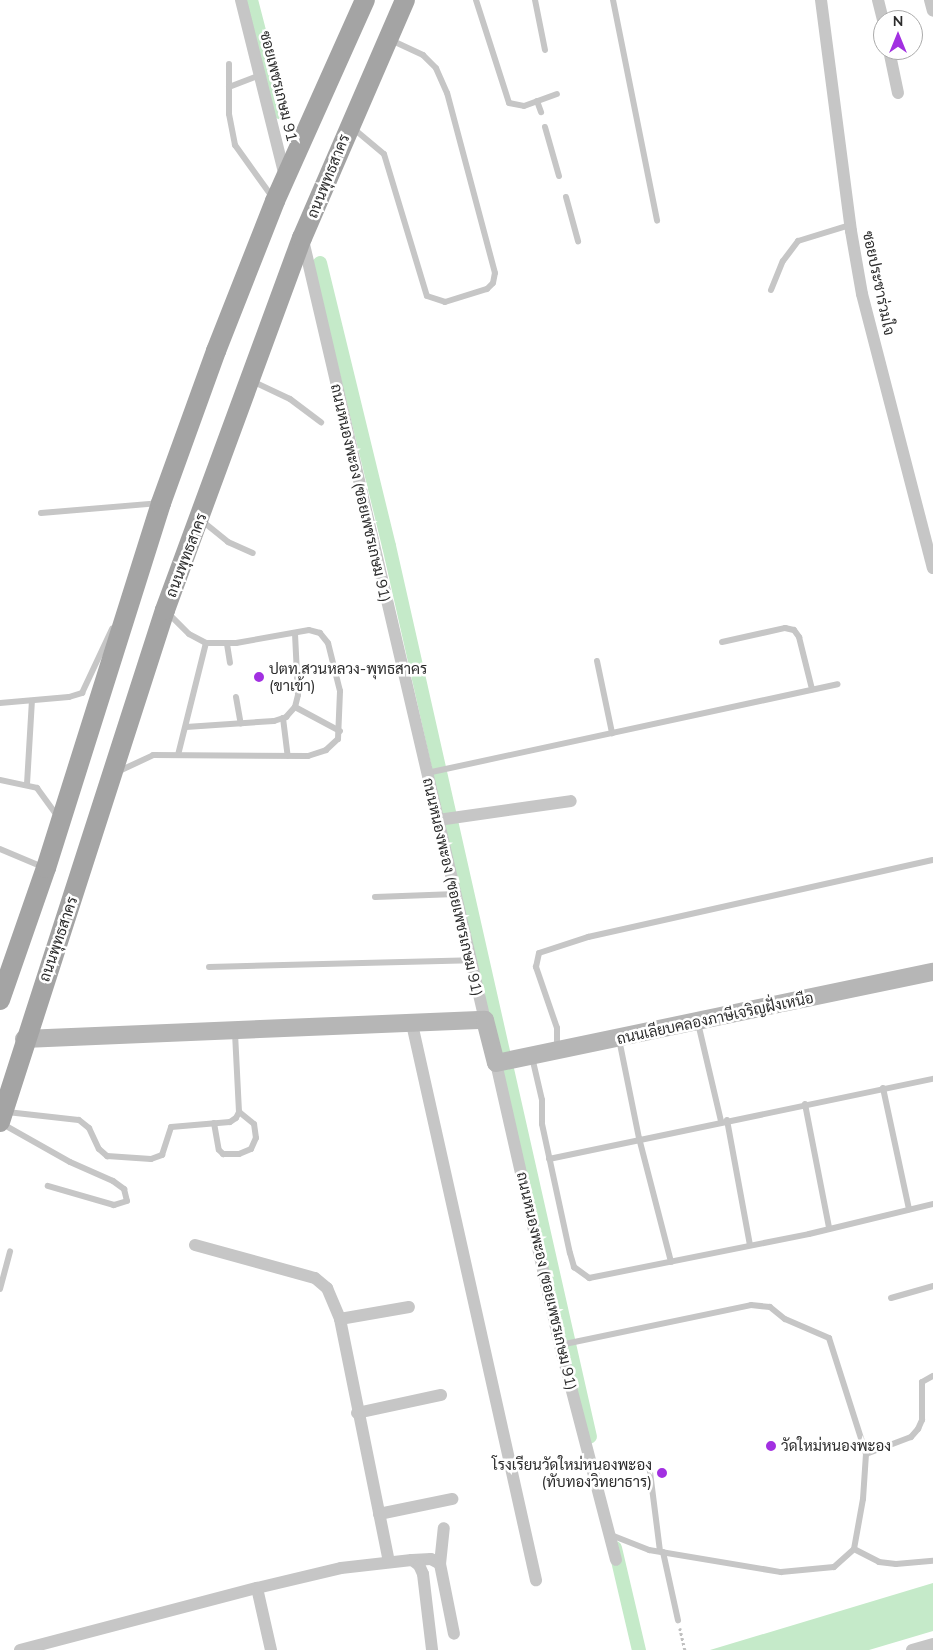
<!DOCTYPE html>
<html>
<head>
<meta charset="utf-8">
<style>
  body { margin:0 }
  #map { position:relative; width:933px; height:1650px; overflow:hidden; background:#fff; font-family:Mulish,Sarabun,sans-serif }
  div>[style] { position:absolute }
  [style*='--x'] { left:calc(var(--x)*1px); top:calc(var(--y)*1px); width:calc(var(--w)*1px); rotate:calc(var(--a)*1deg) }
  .water>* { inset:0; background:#c5eac9 }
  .canal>* { height:14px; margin:-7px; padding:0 7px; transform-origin:7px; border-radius:7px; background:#c5eac9 }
  .path>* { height:2.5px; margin-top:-1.25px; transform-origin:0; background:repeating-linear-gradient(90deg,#c0c0c0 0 2.5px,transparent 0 5px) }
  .lane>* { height:6px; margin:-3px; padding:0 3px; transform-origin:3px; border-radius:3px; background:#c6c6c6 }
  .street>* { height:12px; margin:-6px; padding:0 6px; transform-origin:6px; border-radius:6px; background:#c6c6c6 }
  .secondary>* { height:18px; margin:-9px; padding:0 9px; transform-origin:9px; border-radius:9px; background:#b6b6b6 }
  .primary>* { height:20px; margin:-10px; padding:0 10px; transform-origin:10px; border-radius:10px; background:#a4a4a4 }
  .dots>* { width:14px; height:14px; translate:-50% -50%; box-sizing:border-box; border:2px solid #fff; border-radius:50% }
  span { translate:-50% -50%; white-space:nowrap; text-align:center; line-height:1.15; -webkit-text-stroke:5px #fff; paint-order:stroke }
  .street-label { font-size:15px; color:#2c2c2c }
  .poi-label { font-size:15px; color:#2c2c2c }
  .left { translate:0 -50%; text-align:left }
  .right { translate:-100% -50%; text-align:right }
  .north { position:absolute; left:873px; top:10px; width:50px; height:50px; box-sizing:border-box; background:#fff; border:1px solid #ababab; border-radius:50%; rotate:0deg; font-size:14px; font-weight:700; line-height:20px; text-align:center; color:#2c2c2c }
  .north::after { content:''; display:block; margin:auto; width:18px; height:22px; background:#a230e1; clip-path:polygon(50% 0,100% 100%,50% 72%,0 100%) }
</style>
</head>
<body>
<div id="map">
  <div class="water">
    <div style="clip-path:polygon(933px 1583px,933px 1631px,869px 1650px,710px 1650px)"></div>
  </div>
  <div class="canal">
    <div style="--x:251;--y:0;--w:116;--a:75.5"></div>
    <div style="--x:320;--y:263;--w:291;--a:76.3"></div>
    <div style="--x:389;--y:546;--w:913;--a:77.29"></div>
    <div style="--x:615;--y:1548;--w:105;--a:76.8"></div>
  </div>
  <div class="path">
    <div style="--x:680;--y:1628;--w:23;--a:77"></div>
  </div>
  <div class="lane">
    <div style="--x:476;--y:0;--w:108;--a:72.2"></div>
    <div style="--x:509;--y:103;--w:15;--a:11"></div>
    <div style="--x:524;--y:106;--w:35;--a:-20"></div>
    <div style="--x:535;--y:0;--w:51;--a:78.7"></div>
    <div style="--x:613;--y:0;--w:225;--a:78.7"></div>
    <div style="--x:229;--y:64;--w:50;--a:90"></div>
    <div style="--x:229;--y:114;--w:32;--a:79"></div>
    <div style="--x:235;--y:145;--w:65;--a:54.4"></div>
    <div style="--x:229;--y:87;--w:33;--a:-21"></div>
    <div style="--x:537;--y:101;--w:12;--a:70"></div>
    <div style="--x:545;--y:127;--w:51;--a:74.1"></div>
    <div style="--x:354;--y:129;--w:39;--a:40"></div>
    <div style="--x:384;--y:154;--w:148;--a:73.2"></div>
    <div style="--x:427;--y:296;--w:19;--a:18"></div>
    <div style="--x:445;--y:302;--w:44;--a:-17.2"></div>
    <div style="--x:487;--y:289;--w:8;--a:-45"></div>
    <div style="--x:493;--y:283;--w:10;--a:-79"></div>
    <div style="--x:495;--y:273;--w:186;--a:-104.9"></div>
    <div style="--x:447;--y:93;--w:27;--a:-114"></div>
    <div style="--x:436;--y:68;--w:18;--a:-135"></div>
    <div style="--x:423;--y:55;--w:35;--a:-155"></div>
    <div style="--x:566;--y:197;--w:46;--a:74.7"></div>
    <div style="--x:771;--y:290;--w:31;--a:-68"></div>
    <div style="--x:783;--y:261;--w:25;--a:-53"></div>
    <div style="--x:798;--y:241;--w:54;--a:-17.1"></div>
    <div style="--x:252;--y:381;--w:42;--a:25.3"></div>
    <div style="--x:290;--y:399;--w:39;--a:37"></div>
    <div style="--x:41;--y:513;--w:118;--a:-4.8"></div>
    <div style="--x:201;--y:520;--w:35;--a:39"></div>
    <div style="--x:228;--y:542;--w:27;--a:24"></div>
    <div style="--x:722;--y:642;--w:65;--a:-12.5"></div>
    <div style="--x:785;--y:628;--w:9;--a:13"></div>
    <div style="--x:794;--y:630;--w:9;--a:54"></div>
    <div style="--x:799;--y:637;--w:54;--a:76"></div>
    <div style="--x:227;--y:644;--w:19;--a:81"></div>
    <div style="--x:597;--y:661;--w:74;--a:78.2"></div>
    <div style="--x:236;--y:697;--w:27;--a:80"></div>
    <div style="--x:0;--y:703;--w:69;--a:-5"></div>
    <div style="--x:69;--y:697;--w:14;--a:-17"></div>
    <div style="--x:82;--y:693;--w:71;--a:-64.9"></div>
    <div style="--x:295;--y:707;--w:51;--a:28.1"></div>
    <div style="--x:283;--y:718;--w:38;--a:83"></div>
    <div style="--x:186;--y:727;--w:88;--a:-3.9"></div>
    <div style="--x:274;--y:721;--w:13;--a:-18"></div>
    <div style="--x:286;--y:717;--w:13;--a:-48"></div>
    <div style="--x:295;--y:707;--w:12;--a:-76"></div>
    <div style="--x:298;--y:695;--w:62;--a:-92.8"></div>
    <div style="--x:178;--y:755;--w:115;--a:-76"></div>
    <div style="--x:117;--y:772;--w:40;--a:-25"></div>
    <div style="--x:153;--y:755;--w:155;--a:0.4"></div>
    <div style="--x:308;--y:756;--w:19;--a:-18"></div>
    <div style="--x:326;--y:750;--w:16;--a:-43"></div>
    <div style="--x:338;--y:739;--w:48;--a:-87.6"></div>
    <div style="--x:340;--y:691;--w:49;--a:-104"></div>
    <div style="--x:328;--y:643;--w:13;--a:-129"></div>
    <div style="--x:320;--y:633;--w:11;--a:-165"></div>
    <div style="--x:309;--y:630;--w:74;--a:169.9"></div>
    <div style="--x:236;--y:643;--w:30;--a:180"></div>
    <div style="--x:206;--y:643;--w:19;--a:-152"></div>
    <div style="--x:189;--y:634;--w:30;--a:-135"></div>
    <div style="--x:427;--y:773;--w:420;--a:-12.2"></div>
    <div style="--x:0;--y:780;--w:38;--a:12"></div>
    <div style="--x:37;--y:788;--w:34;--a:54"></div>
    <div style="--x:27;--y:784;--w:83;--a:-86.6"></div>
    <div style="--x:0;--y:849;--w:49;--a:22.9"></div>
    <div style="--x:375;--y:897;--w:81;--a:-2.1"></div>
    <div style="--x:209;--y:967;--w:262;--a:-1.5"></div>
    <div style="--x:698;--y:1023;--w:101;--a:76.8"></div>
    <div style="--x:619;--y:1039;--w:101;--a:78.6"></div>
    <div style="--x:639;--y:1138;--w:128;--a:75.5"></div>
    <div style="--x:557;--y:1047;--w:19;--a:-90"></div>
    <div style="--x:557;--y:1028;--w:65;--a:-109"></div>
    <div style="--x:536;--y:967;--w:14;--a:-78"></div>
    <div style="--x:539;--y:953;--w:52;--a:-18.1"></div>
    <div style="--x:588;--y:937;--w:353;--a:-12.6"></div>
    <div style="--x:532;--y:1057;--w:44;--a:76.9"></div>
    <div style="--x:542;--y:1100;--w:24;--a:90"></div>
    <div style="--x:542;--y:1124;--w:132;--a:77.8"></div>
    <div style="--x:570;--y:1253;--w:15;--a:74"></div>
    <div style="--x:574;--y:1267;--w:19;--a:36"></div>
    <div style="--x:589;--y:1278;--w:224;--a:-11.3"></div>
    <div style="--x:809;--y:1234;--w:128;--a:-13.6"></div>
    <div style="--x:883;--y:1088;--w:124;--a:77.9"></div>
    <div style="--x:805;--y:1104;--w:126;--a:79"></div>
    <div style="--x:7;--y:1112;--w:72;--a:6.3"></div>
    <div style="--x:79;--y:1120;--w:13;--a:39"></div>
    <div style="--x:89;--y:1128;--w:23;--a:65"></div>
    <div style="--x:99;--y:1149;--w:11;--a:41"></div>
    <div style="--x:107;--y:1156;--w:44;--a:3.9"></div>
    <div style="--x:151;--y:1159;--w:12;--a:-20"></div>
    <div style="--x:162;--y:1155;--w:29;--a:-72"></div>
    <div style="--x:171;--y:1127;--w:59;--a:-4.8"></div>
    <div style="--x:230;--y:1122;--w:7;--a:-34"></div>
    <div style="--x:236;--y:1118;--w:7;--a:-63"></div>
    <div style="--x:239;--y:1112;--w:80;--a:-92.9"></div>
    <div style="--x:727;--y:1120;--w:127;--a:79.6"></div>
    <div style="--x:1;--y:1123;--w:79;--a:29.5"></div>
    <div style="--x:70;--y:1162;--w:47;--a:23.8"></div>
    <div style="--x:113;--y:1181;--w:14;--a:36"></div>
    <div style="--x:124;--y:1189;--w:12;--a:76"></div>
    <div style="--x:127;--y:1201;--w:14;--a:163"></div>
    <div style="--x:114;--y:1205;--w:69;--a:-163.9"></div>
    <div style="--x:214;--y:1123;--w:27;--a:80"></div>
    <div style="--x:219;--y:1150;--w:6;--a:45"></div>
    <div style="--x:223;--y:1154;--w:16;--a:0"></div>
    <div style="--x:239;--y:1154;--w:13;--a:-23"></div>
    <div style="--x:251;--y:1149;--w:12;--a:-66"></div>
    <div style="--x:256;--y:1138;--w:14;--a:-98"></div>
    <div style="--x:254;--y:1124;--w:19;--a:-141"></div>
    <div style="--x:549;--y:1159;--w:392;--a:-11.8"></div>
    <div style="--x:0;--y:1289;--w:39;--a:-75"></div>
    <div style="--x:891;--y:1298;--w:44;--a:-15.9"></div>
    <div style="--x:560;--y:1345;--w:195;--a:-11.8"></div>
    <div style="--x:751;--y:1305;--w:19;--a:6"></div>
    <div style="--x:770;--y:1307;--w:19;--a:39"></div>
    <div style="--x:785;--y:1319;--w:48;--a:23.4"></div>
    <div style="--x:829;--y:1338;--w:122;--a:72.3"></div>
    <div style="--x:649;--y:1464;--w:88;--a:82.8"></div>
    <div style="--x:611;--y:1535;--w:41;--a:21.5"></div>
    <div style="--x:649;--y:1550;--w:134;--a:9.5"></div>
    <div style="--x:781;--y:1572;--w:53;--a:-5.4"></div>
    <div style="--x:834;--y:1567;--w:27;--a:-42"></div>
    <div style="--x:854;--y:1549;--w:51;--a:-79.8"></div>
    <div style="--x:863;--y:1499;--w:45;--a:-86.2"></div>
    <div style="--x:866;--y:1454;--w:48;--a:-20.7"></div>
    <div style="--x:911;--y:1437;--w:11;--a:-49"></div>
    <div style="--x:918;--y:1429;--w:10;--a:-66"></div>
    <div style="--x:922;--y:1420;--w:38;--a:-90"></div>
    <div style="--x:922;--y:1382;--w:13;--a:-29"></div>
    <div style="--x:854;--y:1549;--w:28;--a:27"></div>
    <div style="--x:879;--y:1562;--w:17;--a:7"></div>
    <div style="--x:896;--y:1564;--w:37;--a:-5"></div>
    <div style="--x:663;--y:1552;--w:70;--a:77.6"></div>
  </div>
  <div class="street">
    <div style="--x:241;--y:0;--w:182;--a:76"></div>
    <div style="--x:821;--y:0;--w:233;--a:82.6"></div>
    <div style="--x:851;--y:231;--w:64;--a:80.1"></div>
    <div style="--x:862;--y:294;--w:283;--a:75.5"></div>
    <div style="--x:878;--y:0;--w:21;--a:76"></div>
    <div style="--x:930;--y:0;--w:11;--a:75"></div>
    <div style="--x:889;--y:50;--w:44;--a:78.2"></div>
    <div style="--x:303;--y:240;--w:801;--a:76.87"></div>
    <div style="--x:438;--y:820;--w:134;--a:-8.1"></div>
    <div style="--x:412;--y:1024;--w:570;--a:77.43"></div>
    <div style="--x:496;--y:1063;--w:289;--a:77.2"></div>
    <div style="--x:560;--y:1345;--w:222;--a:75.4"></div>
    <div style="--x:195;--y:1245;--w:124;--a:15.4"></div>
    <div style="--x:315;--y:1278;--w:16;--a:40"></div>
    <div style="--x:327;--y:1288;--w:34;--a:67"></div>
    <div style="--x:340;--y:1319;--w:248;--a:78.6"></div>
    <div style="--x:340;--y:1319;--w:70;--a:-9.9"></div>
    <div style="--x:357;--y:1413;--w:86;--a:-12.1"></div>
    <div style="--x:379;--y:1514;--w:75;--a:-11.6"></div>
    <div style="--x:412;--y:1560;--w:19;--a:-3"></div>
    <div style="--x:431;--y:1559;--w:10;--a:29"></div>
    <div style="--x:440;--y:1564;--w:71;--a:78.7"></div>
    <div style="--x:440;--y:1564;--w:36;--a:-84"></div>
    <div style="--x:257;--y:1588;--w:64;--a:77.3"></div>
    <div style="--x:20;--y:1650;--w:245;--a:-14.7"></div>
    <div style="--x:257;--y:1588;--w:86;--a:-13.4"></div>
    <div style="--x:341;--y:1568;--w:71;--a:-6.4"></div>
    <div style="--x:412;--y:1560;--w:9;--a:36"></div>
    <div style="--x:419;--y:1565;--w:10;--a:66"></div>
    <div style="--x:423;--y:1574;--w:77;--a:83.2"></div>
    <div style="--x:912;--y:1650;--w:22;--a:-16"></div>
  </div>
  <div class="secondary">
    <div style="--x:24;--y:1039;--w:461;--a:-2.4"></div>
    <div style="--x:485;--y:1020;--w:44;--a:75.7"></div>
    <div style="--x:496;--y:1063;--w:446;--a:-11.8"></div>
  </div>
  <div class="primary">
    <div style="--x:0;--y:1000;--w:140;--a:-70.8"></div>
    <div style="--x:46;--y:868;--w:383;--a:-72.5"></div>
    <div style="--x:161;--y:503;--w:162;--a:-70.1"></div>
    <div style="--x:216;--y:351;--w:161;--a:-68.5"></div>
    <div style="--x:275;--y:201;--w:220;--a:-65.9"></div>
    <div style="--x:0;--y:1122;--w:538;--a:-72.14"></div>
    <div style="--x:165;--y:610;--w:396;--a:-69.8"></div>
    <div style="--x:302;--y:238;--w:259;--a:-66.6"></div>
  </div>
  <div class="dots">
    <div style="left:259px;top:677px;background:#a230e1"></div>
    <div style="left:771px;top:1446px;background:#a230e1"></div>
    <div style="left:662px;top:1473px;background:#a230e1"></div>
  </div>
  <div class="street-label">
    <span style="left:279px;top:86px;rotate:76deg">ซอยเพชรเกษม 91</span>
    <span style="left:328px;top:176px;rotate:-68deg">ถนนพุทธสาคร</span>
    <span style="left:879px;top:283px;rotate:78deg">ซอยประชาร่วมใจ</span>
    <span style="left:361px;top:493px;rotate:77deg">ถนนหนองพะอง (ซอยเพชรเกษม 91)</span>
    <span style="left:186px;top:555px;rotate:-69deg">ถนนพุทธสาคร</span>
    <span style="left:453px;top:887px;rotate:77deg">ถนนหนองพะอง (ซอยเพชรเกษม 91)</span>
    <span style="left:58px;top:939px;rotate:-71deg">ถนนพุทธสาคร</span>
    <span style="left:715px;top:1018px;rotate:-12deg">ถนนเลียบคลองภาษีเจริญฝั่งเหนือ</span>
    <span style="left:547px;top:1281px;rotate:77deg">ถนนหนองพะอง (ซอยเพชรเกษม 91)</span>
  </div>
  <div class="poi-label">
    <span class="left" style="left:269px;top:677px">ปตท.สวนหลวง-พุทธสาคร<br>(ขาเข้า)</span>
    <span class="left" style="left:781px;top:1446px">วัดใหม่หนองพะอง</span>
    <span class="right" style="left:652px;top:1473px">โรงเรียนวัดใหม่หนองพะอง<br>(ทับทองวิทยาธาร)</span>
  </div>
  <div class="north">N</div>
</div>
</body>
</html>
